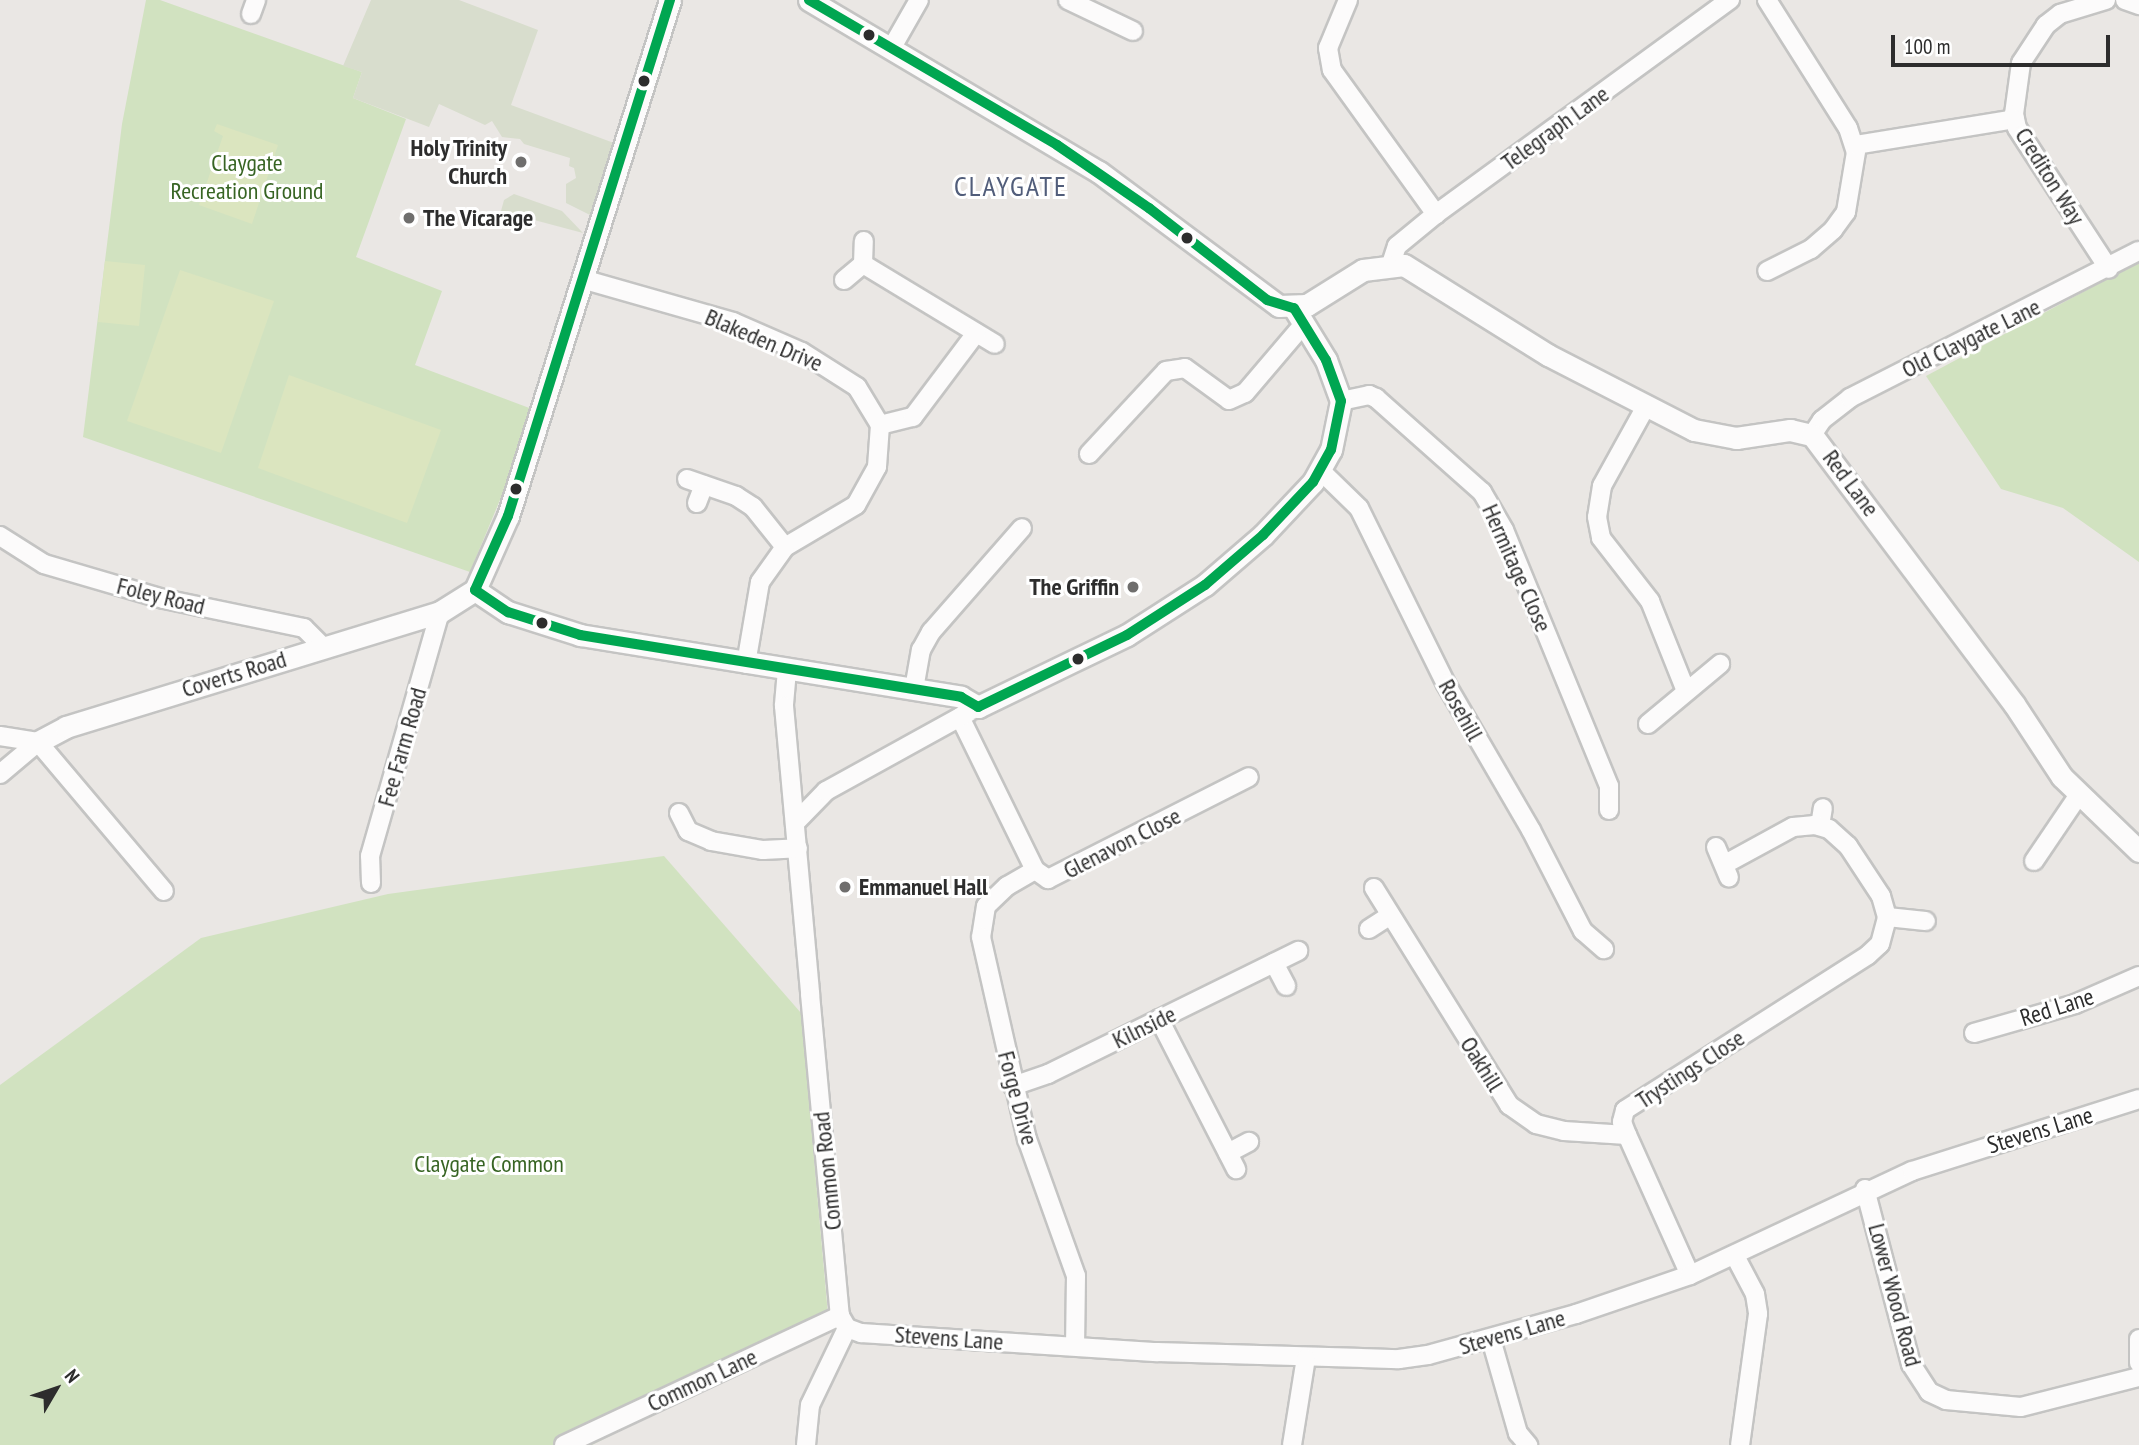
<!DOCTYPE html>
<html>
<head>
<meta charset="utf-8">
<style>
  body { margin:0 }
  #map { position:relative; width:2139px; height:1445px; overflow:hidden; background:#eae7e4; font-family:"PT Sans Narrow",sans-serif }
  div>[style] { position:absolute }
  [style*='--x'] { left:calc(var(--x)*1px); top:calc(var(--y)*1px); width:calc(var(--w)*1px); rotate:calc(var(--a)*1deg) }
  .green>* { inset:0; background:#d1e2c0 }
  .cemetery>* { inset:0; background:#d8ddcd }
  .pitch>* { inset:0; background:#dbe5bf }
  .roads { filter:drop-shadow(2px 0 #c4c4c3) drop-shadow(-2px 0 #c4c4c3) drop-shadow(0 2px #c4c4c3) drop-shadow(0 -2px #c4c4c3) }
  .minor>* { height:18px; margin:-9px; padding:0 9px; transform-origin:9px; border-radius:9px; background:#fcfbfb }
  .tertiary>* { height:21px; margin:-10.5px; padding:0 10.5px; transform-origin:10.5px; border-radius:10.5px; background:#fcfbfb }
  .bus-1>* { height:10px; margin:-5px; padding:0 5px; transform-origin:5px; border-radius:5px; background:#00a651 }
  .dots>* { width:19px; height:19px; translate:-50% -50%; box-sizing:border-box; border:4px solid #fff; border-radius:50% }
  span { translate:-50% -50%; white-space:nowrap; text-align:center; line-height:1.15; -webkit-text-stroke:6px #fff; paint-order:stroke }
  .street-label { font-size:24px; color:#2d2d2d }
  .poi-label { font-size:24px; color:#2d2d2d; font-weight:700 }
  .right { translate:-100% -50%; text-align:right }
  .left { translate:0 -50%; text-align:left }
  .park-label { font-size:24px; color:#376423 }
  .quarter-label { font-size:28px; color:#515d7a; letter-spacing:2px }
  .north { position:absolute; left:21px; top:1354px; width:70px; height:70px; -webkit-text-stroke:5px #fff; paint-order:stroke; rotate:51deg; font-size:19px; font-weight:700; line-height:28px; text-align:center; color:#2d2d2d }
  .north::after { content:''; display:block; margin:auto; width:24px; height:32px; background:#2d2d2d; clip-path:polygon(50% 0,100% 100%,50% 72%,0 100%) }
  .scale { position:absolute; left:1891px; top:35px; width:219px; height:32px; box-sizing:border-box; border:4px solid #2d2d2d; border-top:0; padding-left:9px; font-size:21px; line-height:24px; white-space:nowrap; color:#2d2d2d; -webkit-text-stroke:5px #fff; paint-order:stroke }
</style>
</head>
<body>
<div id="map">
  <div class="green">
    <div style="clip-path:polygon(146px 0,160px 0,362px 72px,353px 98px,406px 119px,356px 257px,442px 291px,415px 365px,532px 409px,512px 471px,470px 572px,83px 437px,122px 124px)"></div>
    <div style="clip-path:polygon(2139px 262px,2139px 562px,2063px 508px,2001px 489px,1926px 376px)"></div>
    <div style="clip-path:polygon(664px 856px,801px 1013px,829px 1326px,592px 1445px,0 1445px,0 1085px,201px 938px,388px 894px)"></div>
  </div>
  <div class="cemetery">
    <div style="clip-path:polygon(371px 0,459px 0,538px 30px,511px 105px,614px 143px,592px 216px,566px 203px,566px 184px,576px 178px,574px 168px,569px 166px,570px 158px,524px 144px,520px 139px,502px 137px,492px 121px,485px 125px,439px 104px,429px 127px,353px 98px,362px 72px,343px 66px)"></div>
    <div style="clip-path:polygon(514px 194px,562px 211px,583px 233px,501px 211px,504px 200px)"></div>
  </div>
  <div class="pitch">
    <div style="clip-path:polygon(217px 124px,278px 145px,252px 224px,199px 205px,223px 136px,214px 131px)"></div>
    <div style="clip-path:polygon(105px 261px,145px 265px,139px 326px,98px 322px)"></div>
    <div style="clip-path:polygon(180px 270px,274px 301px,221px 453px,127px 421px)"></div>
    <div style="clip-path:polygon(289px 375px,441px 430px,407px 523px,258px 468px)"></div>
  </div>
  <div class="roads">
    <div class="minor">
      <div style="--x:1068;--y:0;--w:72;--a:25.5"></div>
      <div style="--x:1348;--y:0;--w:52;--a:112.6"></div>
      <div style="--x:1328;--y:48;--w:22;--a:80"></div>
      <div style="--x:1332;--y:70;--w:178;--a:54.2"></div>
      <div style="--x:1767;--y:0;--w:151;--a:57.7"></div>
      <div style="--x:1848;--y:128;--w:25;--a:72"></div>
      <div style="--x:1856;--y:152;--w:61;--a:99.5"></div>
      <div style="--x:1846;--y:212;--w:22;--a:126"></div>
      <div style="--x:1833;--y:230;--w:29;--a:139"></div>
      <div style="--x:1811;--y:249;--w:49;--a:153.4"></div>
      <div style="--x:2106;--y:0;--w:48;--a:163.1"></div>
      <div style="--x:2060;--y:14;--w:18;--a:142"></div>
      <div style="--x:2046;--y:25;--w:45;--a:123.3"></div>
      <div style="--x:2021;--y:63;--w:51;--a:97.8"></div>
      <div style="--x:2014;--y:114;--w:14;--a:78"></div>
      <div style="--x:2017;--y:128;--w:168;--a:56.9"></div>
      <div style="--x:2125;--y:0;--w:15;--a:20"></div>
      <div style="--x:251;--y:14;--w:15;--a:-70"></div>
      <div style="--x:891;--y:49;--w:56;--a:-60.3"></div>
      <div style="--x:1856;--y:145;--w:161;--a:-9.3"></div>
      <div style="--x:863;--y:264;--w:154;--a:31.2"></div>
      <div style="--x:1391;--y:264;--w:19;--a:-72"></div>
      <div style="--x:1397;--y:246;--w:50;--a:-39.4"></div>
      <div style="--x:1436;--y:214;--w:364;--a:-36.1"></div>
      <div style="--x:582;--y:279;--w:157;--a:15.9"></div>
      <div style="--x:733;--y:322;--w:75;--a:23.5"></div>
      <div style="--x:802;--y:352;--w:65;--a:32.5"></div>
      <div style="--x:857;--y:387;--w:44;--a:58.8"></div>
      <div style="--x:880;--y:425;--w:42;--a:94.1"></div>
      <div style="--x:877;--y:467;--w:43;--a:118.9"></div>
      <div style="--x:856;--y:505;--w:82;--a:149.4"></div>
      <div style="--x:785;--y:547;--w:43;--a:125.5"></div>
      <div style="--x:760;--y:582;--w:83;--a:99.7"></div>
      <div style="--x:844;--y:280;--w:25;--a:-40"></div>
      <div style="--x:863;--y:264;--w:23;--a:-88"></div>
      <div style="--x:1341;--y:401;--w:29;--a:-12"></div>
      <div style="--x:1369;--y:395;--w:8;--a:23"></div>
      <div style="--x:1376;--y:398;--w:142;--a:41.6"></div>
      <div style="--x:1482;--y:492;--w:44;--a:59.9"></div>
      <div style="--x:1504;--y:530;--w:277;--a:67.7"></div>
      <div style="--x:1609;--y:786;--w:24;--a:90"></div>
      <div style="--x:1645;--y:408;--w:89;--a:118.9"></div>
      <div style="--x:1602;--y:486;--w:31;--a:99"></div>
      <div style="--x:1597;--y:517;--w:21;--a:79"></div>
      <div style="--x:1601;--y:538;--w:80;--a:52.1"></div>
      <div style="--x:1650;--y:601;--w:97;--a:68.2"></div>
      <div style="--x:880;--y:425;--w:34;--a:-14"></div>
      <div style="--x:913;--y:417;--w:105;--a:-53.1"></div>
      <div style="--x:1812;--y:435;--w:18;--a:-56"></div>
      <div style="--x:1822;--y:420;--w:36;--a:-38"></div>
      <div style="--x:1850;--y:398;--w:324;--a:-27"></div>
      <div style="--x:1089;--y:454;--w:113;--a:-47.1"></div>
      <div style="--x:1166;--y:371;--w:19;--a:-9"></div>
      <div style="--x:1185;--y:368;--w:54;--a:36"></div>
      <div style="--x:1229;--y:400;--w:17;--a:-24"></div>
      <div style="--x:1245;--y:393;--w:88;--a:-49.6"></div>
      <div style="--x:1321;--y:471;--w:53;--a:44.2"></div>
      <div style="--x:1359;--y:508;--w:196;--a:63.7"></div>
      <div style="--x:1446;--y:684;--w:169;--a:59.8"></div>
      <div style="--x:1531;--y:830;--w:114;--a:62.8"></div>
      <div style="--x:1583;--y:931;--w:28;--a:41"></div>
      <div style="--x:687;--y:479;--w:52;--a:19.1"></div>
      <div style="--x:736;--y:496;--w:20;--a:33"></div>
      <div style="--x:753;--y:507;--w:51;--a:51.3"></div>
      <div style="--x:697;--y:503;--w:19;--a:-69"></div>
      <div style="--x:0;--y:536;--w:52;--a:32.5"></div>
      <div style="--x:44;--y:564;--w:125;--a:16.3"></div>
      <div style="--x:164;--y:599;--w:143;--a:11.7"></div>
      <div style="--x:304;--y:628;--w:27;--a:45"></div>
      <div style="--x:787;--y:670;--w:36;--a:95"></div>
      <div style="--x:784;--y:706;--w:289;--a:84.8"></div>
      <div style="--x:810;--y:994;--w:323;--a:84.7"></div>
      <div style="--x:840;--y:1316;--w:14;--a:60"></div>
      <div style="--x:914;--y:689;--w:40;--a:-80"></div>
      <div style="--x:921;--y:650;--w:21;--a:-61"></div>
      <div style="--x:931;--y:632;--w:138;--a:-48.8"></div>
      <div style="--x:960;--y:717;--w:170;--a:63.9"></div>
      <div style="--x:1035;--y:870;--w:16;--a:35"></div>
      <div style="--x:1048;--y:879;--w:225;--a:-26.9"></div>
      <div style="--x:1648;--y:724;--w:94;--a:-39.8"></div>
      <div style="--x:0;--y:736;--w:38;--a:9"></div>
      <div style="--x:38;--y:742;--w:195;--a:49.8"></div>
      <div style="--x:0;--y:774;--w:50;--a:-40.1"></div>
      <div style="--x:679;--y:813;--w:20;--a:63"></div>
      <div style="--x:688;--y:831;--w:25;--a:23"></div>
      <div style="--x:711;--y:841;--w:53;--a:9.8"></div>
      <div style="--x:763;--y:850;--w:35;--a:-3"></div>
      <div style="--x:796;--y:822;--w:43;--a:-45.9"></div>
      <div style="--x:826;--y:791;--w:163;--a:-28.9"></div>
      <div style="--x:1820;--y:826;--w:18;--a:-81"></div>
      <div style="--x:1716;--y:847;--w:33;--a:67"></div>
      <div style="--x:2034;--y:861;--w:78;--a:-55.9"></div>
      <div style="--x:1035;--y:870;--w:32;--a:150"></div>
      <div style="--x:1007;--y:886;--w:29;--a:136"></div>
      <div style="--x:986;--y:906;--w:31;--a:99"></div>
      <div style="--x:981;--y:937;--w:207;--a:77.2"></div>
      <div style="--x:1027;--y:1139;--w:145;--a:70.3"></div>
      <div style="--x:1076;--y:1276;--w:70;--a:90.8"></div>
      <div style="--x:371;--y:883;--w:27;--a:-92"></div>
      <div style="--x:370;--y:856;--w:254;--a:-74"></div>
      <div style="--x:1374;--y:888;--w:256;--a:58.1"></div>
      <div style="--x:1509;--y:1105;--w:33;--a:35"></div>
      <div style="--x:1536;--y:1124;--w:29;--a:14"></div>
      <div style="--x:1564;--y:1131;--w:63;--a:3.6"></div>
      <div style="--x:1887;--y:917;--w:39;--a:6"></div>
      <div style="--x:1369;--y:929;--w:24;--a:-33"></div>
      <div style="--x:1274;--y:963;--w:26;--a:62"></div>
      <div style="--x:1159;--y:1019;--w:169;--a:62.8"></div>
      <div style="--x:1974;--y:1033;--w:105;--a:-16"></div>
      <div style="--x:2075;--y:1004;--w:70;--a:-23.6"></div>
      <div style="--x:1013;--y:1086;--w:37;--a:-19"></div>
      <div style="--x:1048;--y:1074;--w:279;--a:-26.2"></div>
      <div style="--x:1228;--y:1153;--w:24;--a:-28"></div>
      <div style="--x:1865;--y:1189;--w:181;--a:75.3"></div>
      <div style="--x:1911;--y:1364;--w:33;--a:57"></div>
      <div style="--x:1929;--y:1392;--w:19;--a:25"></div>
      <div style="--x:1946;--y:1400;--w:75;--a:5.3"></div>
      <div style="--x:2021;--y:1407;--w:122;--a:-14.3"></div>
      <div style="--x:1735;--y:1256;--w:43;--a:62.2"></div>
      <div style="--x:1755;--y:1294;--w:20;--a:81"></div>
      <div style="--x:1758;--y:1314;--w:132;--a:97.8"></div>
      <div style="--x:1690;--y:1275;--w:154;--a:-114.2"></div>
      <div style="--x:1627;--y:1135;--w:14;--a:-111"></div>
      <div style="--x:1622;--y:1122;--w:12;--a:-76"></div>
      <div style="--x:1625;--y:1110;--w:288;--a:-32.5"></div>
      <div style="--x:1868;--y:955;--w:16;--a:-43"></div>
      <div style="--x:1880;--y:944;--w:28;--a:-75"></div>
      <div style="--x:1887;--y:917;--w:22;--a:-106"></div>
      <div style="--x:1881;--y:896;--w:60;--a:-123.4"></div>
      <div style="--x:1848;--y:846;--w:25;--a:-138"></div>
      <div style="--x:1829;--y:829;--w:15;--a:-164"></div>
      <div style="--x:1815;--y:825;--w:22;--a:175"></div>
      <div style="--x:1793;--y:827;--w:77;--a:151.4"></div>
      <div style="--x:847;--y:1328;--w:15;--a:20"></div>
      <div style="--x:861;--y:1333;--w:297;--a:3.7"></div>
      <div style="--x:1157;--y:1352;--w:242;--a:1.7"></div>
      <div style="--x:1399;--y:1359;--w:29;--a:-8"></div>
      <div style="--x:1428;--y:1355;--w:154;--a:-15.5"></div>
      <div style="--x:1576;--y:1314;--w:120;--a:-18.9"></div>
      <div style="--x:1690;--y:1275;--w:245;--a:-25.1"></div>
      <div style="--x:1912;--y:1171;--w:238;--a:-17.6"></div>
      <div style="--x:1491;--y:1339;--w:98;--a:74"></div>
      <div style="--x:1518;--y:1433;--w:16;--a:50"></div>
      <div style="--x:2139;--y:1339;--w:24;--a:90"></div>
      <div style="--x:564;--y:1445;--w:305;--a:-25.1"></div>
      <div style="--x:806;--y:1445;--w:40;--a:-84.3"></div>
      <div style="--x:810;--y:1405;--w:85;--a:-64.3"></div>
      <div style="--x:1292;--y:1445;--w:88;--a:-80.9"></div>
    </div>
    <div class="tertiary">
      <div style="--x:809;--y:0;--w:337;--a:30.7"></div>
      <div style="--x:1099;--y:172;--w:224;--a:36.7"></div>
      <div style="--x:1279;--y:306;--w:28;--a:-2"></div>
      <div style="--x:1307;--y:305;--w:66;--a:-32"></div>
      <div style="--x:1363;--y:270;--w:41;--a:-7"></div>
      <div style="--x:1404;--y:265;--w:170;--a:32"></div>
      <div style="--x:1548;--y:355;--w:164;--a:27.2"></div>
      <div style="--x:1694;--y:430;--w:43;--a:10.8"></div>
      <div style="--x:1736;--y:438;--w:55;--a:-8.4"></div>
      <div style="--x:1790;--y:430;--w:23;--a:13"></div>
      <div style="--x:1812;--y:435;--w:336;--a:53.1"></div>
      <div style="--x:2014;--y:704;--w:87;--a:56.7"></div>
      <div style="--x:2062;--y:777;--w:107;--a:43.9"></div>
      <div style="--x:475;--y:590;--w:40;--a:34"></div>
      <div style="--x:508;--y:612;--w:76;--a:17.7"></div>
      <div style="--x:580;--y:635;--w:386;--a:9.2"></div>
      <div style="--x:961;--y:697;--w:20;--a:30"></div>
      <div style="--x:978;--y:707;--w:165;--a:-25.8"></div>
      <div style="--x:1127;--y:635;--w:93;--a:-32.7"></div>
      <div style="--x:1205;--y:585;--w:77;--a:-40.8"></div>
      <div style="--x:1263;--y:535;--w:73;--a:-46.7"></div>
      <div style="--x:1313;--y:482;--w:37;--a:-61"></div>
      <div style="--x:1331;--y:450;--w:50;--a:-78.5"></div>
      <div style="--x:1341;--y:401;--w:44;--a:-110.1"></div>
      <div style="--x:1326;--y:360;--w:61;--a:-121.6"></div>
      <div style="--x:38;--y:742;--w:32;--a:-28"></div>
      <div style="--x:66;--y:727;--w:391;--a:-17.1"></div>
      <div style="--x:440;--y:612;--w:41;--a:-32.2"></div>
      <div style="--x:475;--y:590;--w:81;--a:-66"></div>
      <div style="--x:508;--y:516;--w:541;--a:-72.57"></div>
    </div>
  </div>
  <div class="bus-1">
    <div style="--x:809;--y:0;--w:287;--a:30.3"></div>
    <div style="--x:1057;--y:145;--w:112;--a:34.4"></div>
    <div style="--x:1149;--y:208;--w:150;--a:37.9"></div>
    <div style="--x:1267;--y:300;--w:28;--a:17"></div>
    <div style="--x:475;--y:590;--w:81;--a:-66"></div>
    <div style="--x:508;--y:516;--w:541;--a:-72.57"></div>
    <div style="--x:475;--y:590;--w:40;--a:34"></div>
    <div style="--x:508;--y:612;--w:76;--a:17.7"></div>
    <div style="--x:580;--y:635;--w:386;--a:9.2"></div>
    <div style="--x:961;--y:697;--w:20;--a:30"></div>
    <div style="--x:978;--y:707;--w:165;--a:-25.8"></div>
    <div style="--x:1127;--y:635;--w:93;--a:-32.7"></div>
    <div style="--x:1205;--y:585;--w:77;--a:-40.8"></div>
    <div style="--x:1263;--y:535;--w:73;--a:-46.7"></div>
    <div style="--x:1313;--y:482;--w:37;--a:-61"></div>
    <div style="--x:1331;--y:450;--w:50;--a:-78.5"></div>
    <div style="--x:1341;--y:401;--w:44;--a:-110.1"></div>
    <div style="--x:1326;--y:360;--w:61;--a:-121.6"></div>
  </div>
  <div class="dots">
    <div style="left:869px;top:35px;background:#2d2d2d"></div>
    <div style="left:644px;top:81px;background:#2d2d2d"></div>
    <div style="left:521px;top:162px;background:#6f6e6d"></div>
    <div style="left:409px;top:218px;background:#6f6e6d"></div>
    <div style="left:1187px;top:238px;background:#2d2d2d"></div>
    <div style="left:516px;top:489px;background:#2d2d2d"></div>
    <div style="left:1133px;top:587px;background:#6f6e6d"></div>
    <div style="left:542px;top:623px;background:#2d2d2d"></div>
    <div style="left:1078px;top:659px;background:#2d2d2d"></div>
    <div style="left:845px;top:887px;background:#6f6e6d"></div>
  </div>
  <div class="street-label">
    <span style="left:1555px;top:128px;rotate:-36deg">Telegraph Lane</span>
    <span style="left:2050px;top:176px;rotate:58deg">Crediton Way</span>
    <span style="left:1971px;top:338px;rotate:-26deg">Old Claygate Lane</span>
    <span style="left:764px;top:340px;rotate:23deg">Blakeden Drive</span>
    <span style="left:1851px;top:483px;rotate:53deg">Red Lane</span>
    <span style="left:1517px;top:568px;rotate:66deg">Hermitage Close</span>
    <span style="left:161px;top:596px;rotate:14deg">Foley Road</span>
    <span style="left:234px;top:674px;rotate:-17deg">Coverts Road</span>
    <span style="left:1461px;top:710px;rotate:61deg">Rosehill</span>
    <span style="left:402px;top:747px;rotate:-74deg">Fee Farm Road</span>
    <span style="left:1122px;top:843px;rotate:-27deg">Glenavon Close</span>
    <span style="left:2057px;top:1007px;rotate:-18deg">Red Lane</span>
    <span style="left:1144px;top:1027px;rotate:-26deg">Kilnside</span>
    <span style="left:1482px;top:1064px;rotate:58deg">Oakhill</span>
    <span style="left:1690px;top:1069px;rotate:-33deg">Trystings Close</span>
    <span style="left:1018px;top:1098px;rotate:75deg">Forge Drive</span>
    <span style="left:2040px;top:1130px;rotate:-17deg">Stevens Lane</span>
    <span style="left:827px;top:1171px;rotate:-96deg">Common Road</span>
    <span style="left:1895px;top:1295px;rotate:75deg">Lower Wood Road</span>
    <span style="left:1512px;top:1332px;rotate:-16deg">Stevens Lane</span>
    <span style="left:949px;top:1338px;rotate:4deg">Stevens Lane</span>
    <span style="left:702px;top:1380px;rotate:-25deg">Common Lane</span>
  </div>
  <div class="poi-label">
    <span class="right" style="left:507px;top:162px">Holy Trinity<br>Church</span>
    <span class="left" style="left:423px;top:218px">The Vicarage</span>
    <span class="right" style="left:1119px;top:587px">The Griffin</span>
    <span class="left" style="left:859px;top:887px">Emmanuel Hall</span>
  </div>
  <div class="park-label">
    <span style="left:247px;top:177px">Claygate<br>Recreation Ground</span>
    <span style="left:489px;top:1164px">Claygate Common</span>
  </div>
  <div class="quarter-label">
    <span style="left:1011px;top:186px">CLAYGATE</span>
  </div>
  <div class="north">N</div>
  <div class="scale">100 m</div>
</div>
</body>
</html>
